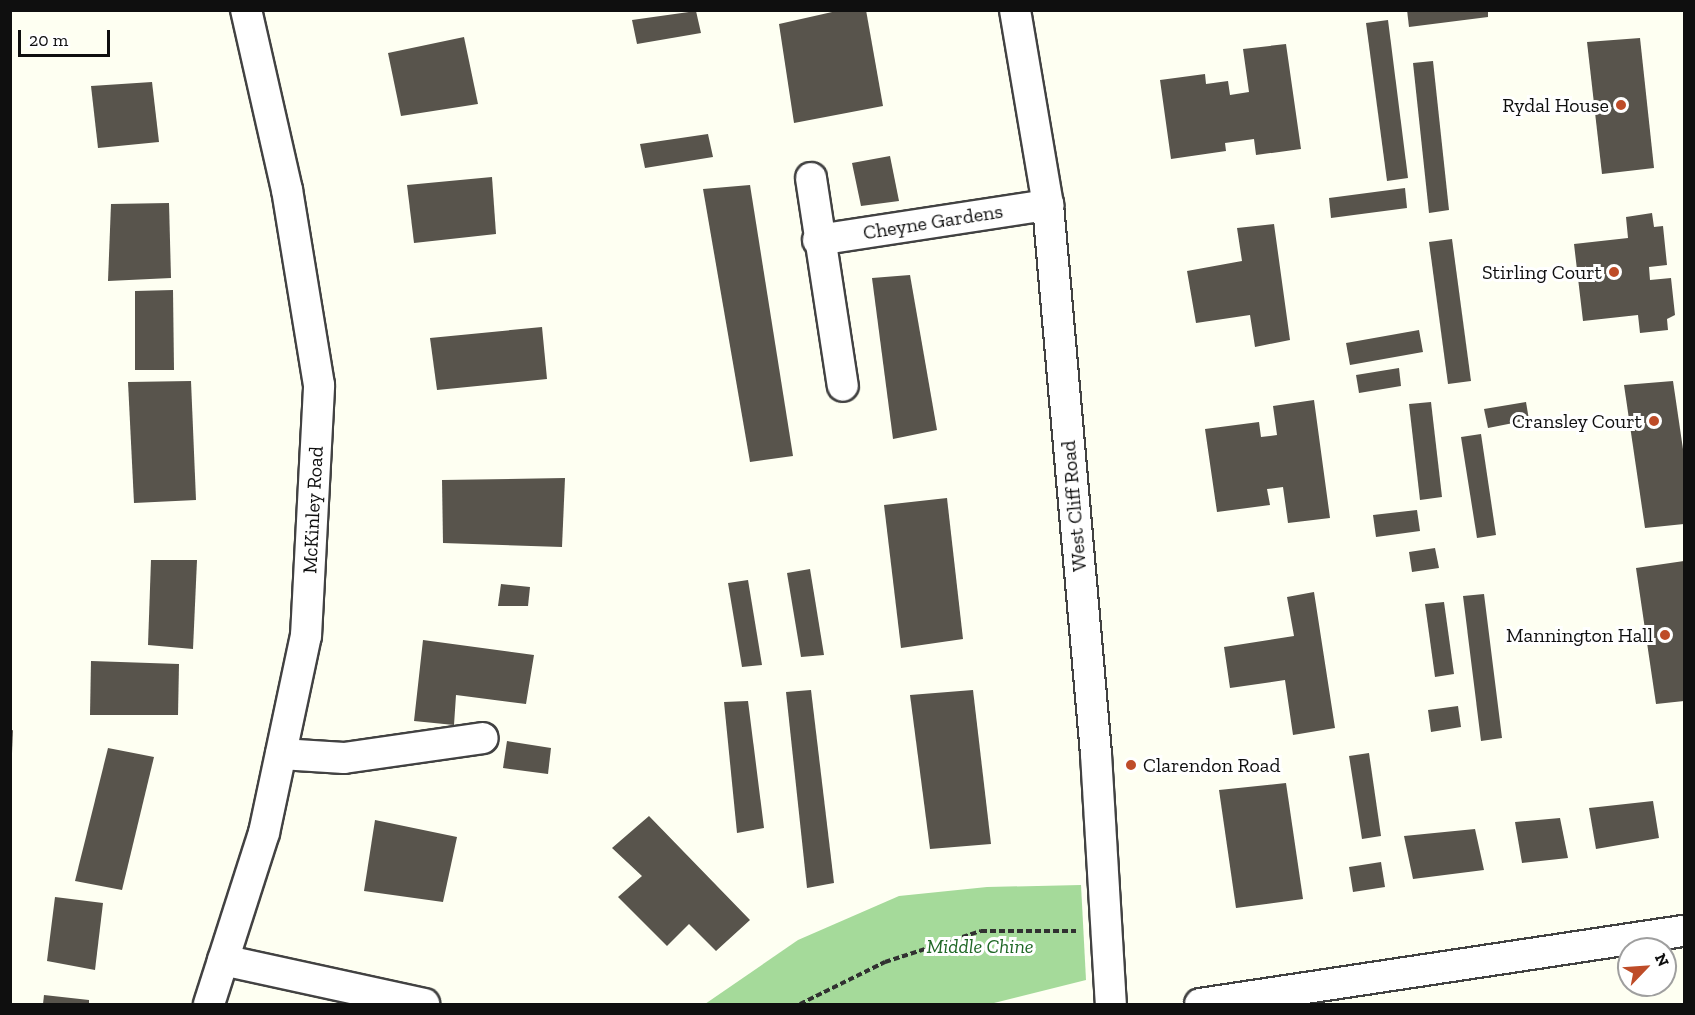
<!DOCTYPE html>
<html>
<head>
<meta charset="utf-8">
<style>
  body { margin:0 }
  #map { position:relative; width:1695px; height:1015px; overflow:hidden; background:#fefff2; font-family:"Zilla Slab",serif }
  div>[style] { position:absolute }
  [style*='--x'] { left:calc(var(--x)*1px); top:calc(var(--y)*1px); width:calc(var(--w)*1px); rotate:calc(var(--a)*1deg) }
  .forest>* { inset:0; background:#a5da9a }
  .building>* { inset:0; background:#58544c }
  .path>* { height:4px; margin-top:-2px; transform-origin:0; background:repeating-linear-gradient(90deg,#313131 0 6px,transparent 0 9px) }
  .roads { filter:drop-shadow(2px 0 #424242) drop-shadow(-2px 0 #424242) drop-shadow(0 2px #424242) drop-shadow(0 -2px #424242) }
  .minor>* { height:30px; margin:-15px; padding:0 15px; transform-origin:15px; border-radius:15px; background:#fff }
  .dots>* { width:16px; height:16px; translate:-50% -50%; box-sizing:border-box; border:3px solid #fff; border-radius:50% }
  span { translate:-50% -50%; white-space:nowrap; text-align:center; line-height:1.15; -webkit-text-stroke:6px #fff; paint-order:stroke }
  .poi-label { font-size:20px; color:#0f0f0f }
  .right { translate:-100% -50%; text-align:right }
  .left { translate:0 -50%; text-align:left }
  .street-label { font-size:20px; color:#0f0f0f }
  .park-label { font-size:20px; color:#1f6725; font-style:italic }
  .frame { position:absolute; inset:0; border:12px solid #0f0f0f; pointer-events:none }
  .north { position:absolute; left:1617px; top:937px; width:60px; height:60px; box-sizing:border-box; background:#fff; border:2px solid #9f9f9f; border-radius:50%; rotate:65deg; font-size:16px; font-weight:700; line-height:24px; text-align:center; color:#0f0f0f }
  .north::after { content:''; display:block; margin:auto; width:21px; height:27px; background:#be4c28; clip-path:polygon(50% 0,100% 100%,50% 72%,0 100%) }
  .scale { position:absolute; left:18px; top:30px; width:92px; height:27px; box-sizing:border-box; border:3px solid #0f0f0f; border-top:0; padding-left:8px; font-size:18px; line-height:21px; white-space:nowrap; color:#0f0f0f; -webkit-text-stroke:4px #fff; paint-order:stroke }
</style>
</head>
<body>
<div id="map">
  <div class="forest">
    <div style="clip-path:polygon(1081px 885px,1086px 980px,990px 1004px,705px 1004px,798px 940px,899px 896px,987px 887px)"></div>
  </div>
  <div class="building">
    <div style="clip-path:polygon(841px 10px,866px 10px,883px 106px,794px 123px,779px 24px)"></div>
    <div style="clip-path:polygon(1407px 10px,1488px 10px,1488px 17px,1409px 27px)"></div>
    <div style="clip-path:polygon(696px 11px,701px 33px,637px 44px,632px 20px)"></div>
    <div style="clip-path:polygon(1388px 20px,1408px 178px,1387px 181px,1366px 23px)"></div>
    <div style="clip-path:polygon(464px 37px,478px 104px,401px 116px,388px 53px)"></div>
    <div style="clip-path:polygon(1640px 38px,1654px 168px,1602px 174px,1587px 42px)"></div>
    <div style="clip-path:polygon(1286px 44px,1301px 149px,1256px 155px,1254px 139px,1225px 143px,1226px 151px,1171px 159px,1160px 80px,1205px 74px,1206px 84px,1228px 81px,1230px 95px,1249px 92px,1243px 49px)"></div>
    <div style="clip-path:polygon(1433px 61px,1449px 210px,1429px 213px,1413px 63px)"></div>
    <div style="clip-path:polygon(152px 82px,159px 142px,98px 148px,91px 86px)"></div>
    <div style="clip-path:polygon(708px 134px,713px 157px,645px 168px,640px 144px)"></div>
    <div style="clip-path:polygon(890px 156px,899px 201px,861px 206px,852px 163px)"></div>
    <div style="clip-path:polygon(492px 177px,496px 234px,414px 243px,407px 185px)"></div>
    <div style="clip-path:polygon(750px 185px,793px 456px,750px 462px,703px 189px)"></div>
    <div style="clip-path:polygon(1405px 188px,1407px 208px,1331px 218px,1329px 198px)"></div>
    <div style="clip-path:polygon(169px 203px,171px 278px,108px 281px,111px 204px)"></div>
    <div style="clip-path:polygon(1652px 213px,1654px 227px,1663px 226px,1667px 265px,1649px 267px,1650px 280px,1671px 278px,1675px 315px,1667px 319px,1668px 330px,1640px 333px,1638px 315px,1583px 321px,1574px 244px,1628px 238px,1626px 217px)"></div>
    <div style="clip-path:polygon(1274px 224px,1290px 340px,1255px 347px,1250px 315px,1196px 323px,1187px 271px,1242px 261px,1237px 228px)"></div>
    <div style="clip-path:polygon(1452px 239px,1471px 381px,1448px 384px,1429px 242px)"></div>
    <div style="clip-path:polygon(910px 275px,937px 430px,893px 439px,872px 278px)"></div>
    <div style="clip-path:polygon(173px 290px,174px 370px,135px 370px,135px 291px)"></div>
    <div style="clip-path:polygon(542px 327px,547px 379px,437px 390px,430px 338px)"></div>
    <div style="clip-path:polygon(1419px 330px,1423px 352px,1350px 365px,1346px 343px)"></div>
    <div style="clip-path:polygon(1399px 368px,1401px 386px,1359px 393px,1356px 375px)"></div>
    <div style="clip-path:polygon(191px 381px,196px 500px,134px 503px,128px 382px)"></div>
    <div style="clip-path:polygon(1673px 381px,1684px 456px,1684px 524px,1645px 528px,1624px 385px)"></div>
    <div style="clip-path:polygon(1314px 400px,1330px 518px,1288px 523px,1283px 487px,1267px 489px,1270px 505px,1217px 512px,1205px 429px,1259px 422px,1261px 437px,1277px 435px,1273px 406px)"></div>
    <div style="clip-path:polygon(1431px 402px,1442px 497px,1420px 500px,1409px 404px)"></div>
    <div style="clip-path:polygon(1526px 402px,1529px 420px,1488px 428px,1484px 409px)"></div>
    <div style="clip-path:polygon(1481px 434px,1496px 535px,1477px 538px,1461px 437px)"></div>
    <div style="clip-path:polygon(565px 478px,562px 547px,443px 543px,442px 480px)"></div>
    <div style="clip-path:polygon(947px 498px,963px 639px,901px 648px,884px 505px)"></div>
    <div style="clip-path:polygon(1417px 510px,1420px 531px,1376px 537px,1373px 515px)"></div>
    <div style="clip-path:polygon(1435px 548px,1439px 568px,1412px 572px,1409px 552px)"></div>
    <div style="clip-path:polygon(151px 560px,197px 560px,193px 649px,148px 645px)"></div>
    <div style="clip-path:polygon(1684px 561px,1684px 701px,1656px 704px,1636px 568px)"></div>
    <div style="clip-path:polygon(810px 569px,824px 655px,801px 657px,787px 573px)"></div>
    <div style="clip-path:polygon(748px 580px,762px 665px,742px 667px,728px 583px)"></div>
    <div style="clip-path:polygon(501px 584px,530px 587px,528px 606px,498px 606px)"></div>
    <div style="clip-path:polygon(1314px 592px,1335px 728px,1293px 735px,1285px 680px,1230px 688px,1224px 647px,1294px 636px,1287px 597px)"></div>
    <div style="clip-path:polygon(1484px 594px,1502px 738px,1481px 741px,1463px 596px)"></div>
    <div style="clip-path:polygon(1444px 602px,1454px 674px,1435px 677px,1425px 604px)"></div>
    <div style="clip-path:polygon(423px 640px,534px 655px,526px 704px,456px 695px,454px 725px,414px 721px)"></div>
    <div style="clip-path:polygon(91px 661px,179px 664px,178px 715px,90px 715px)"></div>
    <div style="clip-path:polygon(811px 690px,834px 883px,807px 888px,786px 692px)"></div>
    <div style="clip-path:polygon(973px 690px,991px 844px,930px 849px,910px 695px)"></div>
    <div style="clip-path:polygon(748px 701px,764px 828px,737px 833px,724px 702px)"></div>
    <div style="clip-path:polygon(1458px 706px,1461px 727px,1431px 732px,1428px 710px)"></div>
    <div style="clip-path:polygon(13px 730px,12px 753px,10px 753px,10px 731px)"></div>
    <div style="clip-path:polygon(507px 741px,551px 748px,548px 774px,503px 768px)"></div>
    <div style="clip-path:polygon(108px 748px,154px 757px,122px 890px,75px 881px)"></div>
    <div style="clip-path:polygon(1369px 753px,1381px 836px,1362px 839px,1349px 756px)"></div>
    <div style="clip-path:polygon(1286px 783px,1303px 899px,1236px 908px,1219px 790px)"></div>
    <div style="clip-path:polygon(1653px 801px,1659px 838px,1596px 849px,1589px 808px)"></div>
    <div style="clip-path:polygon(649px 816px,750px 920px,716px 951px,689px 924px,667px 946px,618px 897px,642px 876px,612px 848px)"></div>
    <div style="clip-path:polygon(1560px 818px,1568px 858px,1522px 863px,1515px 822px)"></div>
    <div style="clip-path:polygon(375px 820px,457px 837px,443px 902px,364px 891px)"></div>
    <div style="clip-path:polygon(1475px 829px,1484px 870px,1413px 879px,1404px 836px)"></div>
    <div style="clip-path:polygon(1381px 862px,1385px 887px,1353px 892px,1349px 867px)"></div>
    <div style="clip-path:polygon(55px 897px,103px 903px,95px 970px,47px 961px)"></div>
    <div style="clip-path:polygon(44px 995px,89px 1000px,89px 1004px,43px 1004px)"></div>
  </div>
  <div class="path">
    <div style="--x:800;--y:1004;--w:95;--a:-26.3"></div>
    <div style="--x:885;--y:962;--w:101;--a:-17.9"></div>
    <div style="--x:981;--y:931;--w:95;--a:0"></div>
  </div>
  <div class="roads">
    <div class="minor">
      <div style="--x:1015;--y:10;--w:198;--a:80.4"></div>
      <div style="--x:1048;--y:205;--w:551;--a:85"></div>
      <div style="--x:1096;--y:754;--w:250;--a:86.6"></div>
      <div style="--x:811;--y:178;--w:210;--a:81.3"></div>
      <div style="--x:818;--y:240;--w:233;--a:-8.7"></div>
      <div style="--x:281;--y:754;--w:63;--a:3.6"></div>
      <div style="--x:344;--y:758;--w:140;--a:-8.2"></div>
      <div style="--x:223;--y:960;--w:206;--a:12.3"></div>
      <div style="--x:209;--y:1004;--w:180;--a:-72.2"></div>
      <div style="--x:264;--y:833;--w:201;--a:-78"></div>
      <div style="--x:306;--y:636;--w:251;--a:-87"></div>
      <div style="--x:319;--y:385;--w:198;--a:-99.3"></div>
      <div style="--x:287;--y:190;--w:185;--a:-102.8"></div>
      <div style="--x:1200;--y:1004;--w:489;--a:-8.6"></div>
    </div>
  </div>
  <div class="dots">
    <div style="left:1621px;top:105px;background:#be4c28"></div>
    <div style="left:1614px;top:272px;background:#be4c28"></div>
    <div style="left:1654px;top:421px;background:#be4c28"></div>
    <div style="left:1665px;top:635px;background:#be4c28"></div>
    <div style="left:1131px;top:765px;background:#be4c28"></div>
  </div>
  <div class="poi-label">
    <span class="right" style="left:1609px;top:105px">Rydal House</span>
    <span class="right" style="left:1602px;top:272px">Stirling Court</span>
    <span class="right" style="left:1642px;top:421px">Cransley Court</span>
    <span class="right" style="left:1653px;top:635px">Mannington Hall</span>
    <span class="left" style="left:1143px;top:765px">Clarendon Road</span>
  </div>
  <div class="street-label">
    <span style="left:933px;top:222px;rotate:-9deg">Cheyne Gardens</span>
    <span style="left:1074px;top:506px;rotate:-95deg">West Cliff Road</span>
    <span style="left:313px;top:510px;rotate:-87deg">McKinley Road</span>
  </div>
  <div class="park-label">
    <span style="left:980px;top:946px">Middle Chine</span>
  </div>
  <div class="frame"></div>
  <div class="north">N</div>
  <div class="scale">20 m</div>
</div>
</body>
</html>
